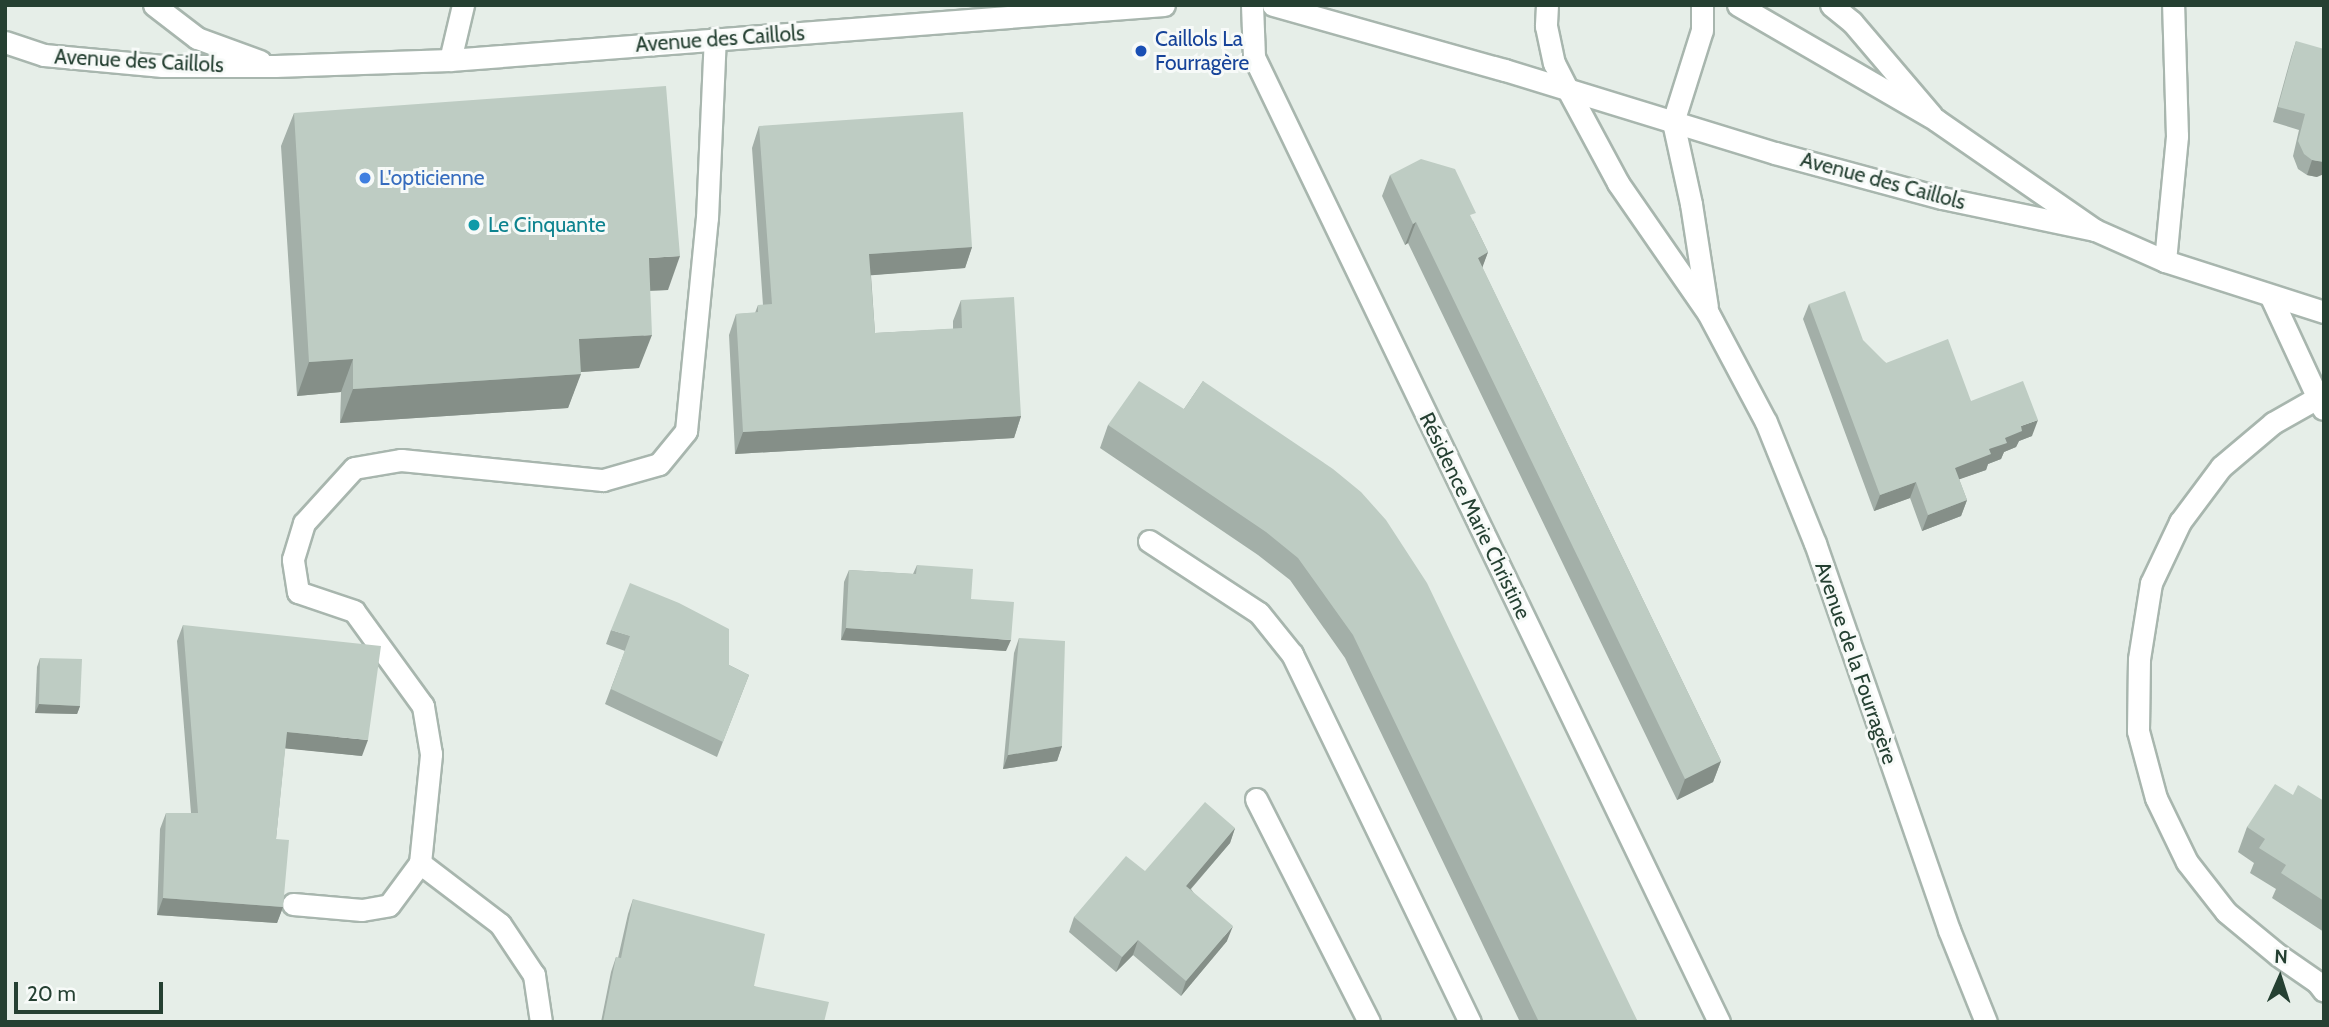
<!DOCTYPE html>
<html>
<head>
<meta charset="utf-8">
<style>
  body { margin:0 }
  #map { position:relative; width:2329px; height:1027px; overflow:hidden; background:#e6eee8; font-family:Cabin,sans-serif }
  div>[style] { position:absolute }
  [style*='--x'] { left:calc(var(--x)*1px); top:calc(var(--y)*1px); width:calc(var(--w)*1px); rotate:calc(var(--a)*1deg) }
  .roads { filter:drop-shadow(2px 0 #a8b6ae) drop-shadow(-2px 0 #a8b6ae) drop-shadow(0 2px #a8b6ae) drop-shadow(0 -2px #a8b6ae) }
  .lane>* { height:21px; margin:-10.5px; padding:0 10.5px; transform-origin:10.5px; border-radius:10.5px; background:#fff }
  .street>* { height:21px; margin:-10.5px; padding:0 10.5px; transform-origin:10.5px; border-radius:10.5px; background:#fff }
  .secondary>* { height:21px; margin:-10.5px; padding:0 10.5px; transform-origin:10.5px; border-radius:10.5px; background:#fff }
  .wall>* { inset:0; background:#a3afa8 }
  .shaded-wall>* { inset:0; background:#858f88 }
  .building>* { inset:0; background:#beccc3 }
  .dots>* { width:19px; height:19px; translate:-50% -50%; box-sizing:border-box; border:4px solid #f7faf8; border-radius:50% }
  span { translate:-50% -50%; white-space:nowrap; text-align:center; line-height:1.15; -webkit-text-stroke:6px #f7faf8; paint-order:stroke }
  .street-label { font-size:21px; color:#254032 }
  .transit-label { font-size:21px; color:#164399 }
  .left { translate:0 -50%; text-align:left }
  .shop-label { font-size:21px; color:#366cbe }
  .culture-label { font-size:21px; color:#0d838f }
  .frame { position:absolute; inset:0; border:7px solid #254032; pointer-events:none }
  .north { position:absolute; left:2245px; top:943px; width:70px; height:70px; -webkit-text-stroke:5px #f7faf8; paint-order:stroke; rotate:3deg; font-size:19px; font-weight:700; line-height:28px; text-align:center; color:#254032 }
  .north::after { content:''; display:block; margin:auto; width:24px; height:32px; background:#254032; clip-path:polygon(50% 0,100% 100%,50% 72%,0 100%) }
  .scale { position:absolute; left:14px; top:982px; width:149px; height:32px; box-sizing:border-box; border:4px solid #254032; border-top:0; padding-left:9px; font-size:21px; line-height:24px; white-space:nowrap; color:#254032; -webkit-text-stroke:5px #f7faf8; paint-order:stroke }
</style>
</head>
<body>
<div id="map">
  <div class="roads">
    <div class="lane">
      <div style="--x:1831;--y:5;--w:27;--a:39"></div>
      <div style="--x:1852;--y:22;--w:123;--a:49.6"></div>
      <div style="--x:450;--y:60;--w:57;--a:-76.7"></div>
      <div style="--x:2165;--y:261;--w:126;--a:-84.5"></div>
      <div style="--x:2177;--y:136;--w:131;--a:-91.7"></div>
      <div style="--x:2271;--y:297;--w:123;--a:65.1"></div>
      <div style="--x:2317;--y:398;--w:51;--a:150.4"></div>
      <div style="--x:2273;--y:423;--w:68;--a:139.8"></div>
      <div style="--x:2221;--y:467;--w:69;--a:126.7"></div>
      <div style="--x:2180;--y:522;--w:68;--a:115.4"></div>
      <div style="--x:2151;--y:583;--w:77;--a:99"></div>
      <div style="--x:2139;--y:659;--w:72;--a:90.8"></div>
      <div style="--x:2138;--y:731;--w:69;--a:75"></div>
      <div style="--x:2156;--y:798;--w:71;--a:64.2"></div>
      <div style="--x:2187;--y:862;--w:63;--a:52"></div>
      <div style="--x:2226;--y:912;--w:67;--a:39.6"></div>
      <div style="--x:2278;--y:955;--w:47;--a:34.7"></div>
      <div style="--x:2317;--y:982;--w:11;--a:52"></div>
      <div style="--x:293;--y:904;--w:69;--a:5"></div>
      <div style="--x:362;--y:910;--w:27;--a:-10"></div>
      <div style="--x:389;--y:905;--w:52;--a:-53.6"></div>
      <div style="--x:541;--y:1022;--w:48;--a:-98.5"></div>
      <div style="--x:534;--y:975;--w:61;--a:-123.7"></div>
      <div style="--x:500;--y:924;--w:101;--a:-142.7"></div>
      <div style="--x:420;--y:863;--w:110;--a:-84.2"></div>
      <div style="--x:431;--y:754;--w:49;--a:-99.5"></div>
      <div style="--x:423;--y:706;--w:117;--a:-126"></div>
      <div style="--x:354;--y:611;--w:59;--a:-161.3"></div>
      <div style="--x:298;--y:592;--w:33;--a:-99"></div>
      <div style="--x:293;--y:559;--w:38;--a:-73"></div>
      <div style="--x:304;--y:523;--w:74;--a:-47.7"></div>
      <div style="--x:354;--y:468;--w:48;--a:-9.7"></div>
      <div style="--x:401;--y:460;--w:203;--a:5.7"></div>
      <div style="--x:603;--y:480;--w:58;--a:-15.9"></div>
      <div style="--x:659;--y:464;--w:43;--a:-50.7"></div>
      <div style="--x:686;--y:431;--w:214;--a:-84.4"></div>
      <div style="--x:707;--y:218;--w:180;--a:-87.5"></div>
    </div>
    <div class="street">
      <div style="--x:1252;--y:5;--w:52;--a:87.8"></div>
      <div style="--x:1254;--y:57;--w:1071;--a:64.27"></div>
      <div style="--x:1149;--y:541;--w:131;--a:33.2"></div>
      <div style="--x:1259;--y:613;--w:53;--a:51.2"></div>
      <div style="--x:1292;--y:654;--w:409;--a:64.2"></div>
      <div style="--x:1256;--y:799;--w:250;--a:63.1"></div>
    </div>
    <div class="secondary">
      <div style="--x:154;--y:5;--w:54;--a:37.5"></div>
      <div style="--x:197;--y:38;--w:67;--a:20.1"></div>
      <div style="--x:1273;--y:5;--w:241;--a:15.7"></div>
      <div style="--x:1505;--y:70;--w:282;--a:17.1"></div>
      <div style="--x:1775;--y:153;--w:173;--a:15.1"></div>
      <div style="--x:1942;--y:198;--w:156;--a:11.8"></div>
      <div style="--x:1547;--y:5;--w:21;--a:93"></div>
      <div style="--x:1546;--y:26;--w:38;--a:78"></div>
      <div style="--x:1554;--y:63;--w:30;--a:63"></div>
      <div style="--x:1568;--y:90;--w:106;--a:61.7"></div>
      <div style="--x:1618;--y:183;--w:158;--a:55.3"></div>
      <div style="--x:1708;--y:313;--w:123;--a:62"></div>
      <div style="--x:1766;--y:422;--w:131;--a:68"></div>
      <div style="--x:1815;--y:543;--w:410;--a:70.9"></div>
      <div style="--x:1949;--y:930;--w:99;--a:68.1"></div>
      <div style="--x:1738;--y:5;--w:229;--a:30.1"></div>
      <div style="--x:1936;--y:120;--w:193;--a:34.7"></div>
      <div style="--x:2095;--y:230;--w:77;--a:23.9"></div>
      <div style="--x:2165;--y:261;--w:167;--a:17.8"></div>
      <div style="--x:5;--y:42;--w:41;--a:18.4"></div>
      <div style="--x:44;--y:55;--w:119;--a:5.3"></div>
      <div style="--x:162;--y:66;--w:113;--a:0"></div>
      <div style="--x:275;--y:66;--w:175;--a:-2"></div>
      <div style="--x:450;--y:60;--w:716;--a:-4.4"></div>
      <div style="--x:1673;--y:122;--w:84;--a:77.6"></div>
      <div style="--x:1691;--y:204;--w:104;--a:81.2"></div>
      <div style="--x:1673;--y:122;--w:96;--a:-72.5"></div>
      <div style="--x:1702;--y:30;--w:25;--a:-90"></div>
    </div>
  </div>
  <div class="wall">
    <div style="clip-path:polygon(2296px 41px,2317px 177px,2307px 175px,2298px 169px,2293px 156px,2299px 130px,2273px 122px,2291px 57px)"></div>
    <div style="clip-path:polygon(294px 113px,668px 290px,650px 291px,639px 368px,581px 372px,568px 408px,340px 423px,341px 392px,297px 396px,281px 146px)"></div>
    <div style="clip-path:polygon(759px 126px,972px 247px,965px 268px,871px 275px,875px 333px,953px 329px,953px 321px,961px 300px,1021px 416px,1014px 438px,735px 454px,729px 335px,736px 314px,755px 313px,758px 305px,763px 305px,752px 148px)"></div>
    <div style="clip-path:polygon(1390px 175px,1473px 221px,1488px 252px,1482px 267px,1721px 761px,1713px 782px,1677px 800px,1408px 243px,1405px 245px,1382px 196px)"></div>
    <div style="clip-path:polygon(1809px 304px,1886px 363px,1971px 401px,2032px 436px,2019px 441px,2016px 447px,2004px 452px,2001px 459px,1988px 464px,1986px 470px,1959px 479px,1967px 500px,1961px 516px,1922px 531px,1910px 498px,1874px 511px,1803px 319px)"></div>
    <div style="clip-path:polygon(1203px 381px,1638px 1022px,1520px 1022px,1345px 658px,1290px 580px,1258px 555px,1100px 448px,1108px 425px,1184px 409px)"></div>
    <div style="clip-path:polygon(917px 565px,971px 599px,1006px 651px,841px 640px,844px 582px,849px 570px,913px 574px)"></div>
    <div style="clip-path:polygon(183px 625px,362px 756px,285px 748px,276px 839px,283px 907px,277px 923px,157px 915px,160px 829px,166px 813px,191px 813px,177px 641px)"></div>
    <div style="clip-path:polygon(611px 630px,729px 665px,749px 675px,717px 757px,605px 704px,625px 651px,606px 644px)"></div>
    <div style="clip-path:polygon(1019px 638px,1062px 746px,1057px 761px,1003px 769px,1014px 653px)"></div>
    <div style="clip-path:polygon(40px 658px,80px 706px,77px 714px,35px 713px,37px 667px)"></div>
    <div style="clip-path:polygon(2293px 795px,2324px 801px,2324px 932px,2272px 898px,2276px 889px,2250px 873px,2254px 863px,2238px 852px,2247px 827px)"></div>
    <div style="clip-path:polygon(1235px 828px,1230px 843px,1191px 889px,1227px 941px,1181px 996px,1133px 955px,1116px 972px,1069px 932px,1074px 917px)"></div>
    <div style="clip-path:polygon(633px 899px,754px 986px,824px 1022px,601px 1022px,611px 972px,616px 957px,618px 958px,628px 914px)"></div>
  </div>
  <div class="shaded-wall">
    <div style="clip-path:polygon(2312px 160px,2324px 161px,2324px 174px,2317px 177px,2307px 175px)"></div>
    <div style="clip-path:polygon(1416px 222px,1408px 243px,1405px 245px,1413px 224px)"></div>
    <div style="clip-path:polygon(972px 247px,965px 268px,862px 276px,869px 254px)"></div>
    <div style="clip-path:polygon(1488px 252px,1480px 274px,1478px 258px)"></div>
    <div style="clip-path:polygon(680px 256px,668px 290px,637px 291px,649px 258px)"></div>
    <div style="clip-path:polygon(652px 335px,639px 368px,567px 373px,579px 339px)"></div>
    <div style="clip-path:polygon(353px 359px,341px 392px,297px 396px,309px 362px)"></div>
    <div style="clip-path:polygon(581px 374px,568px 408px,340px 423px,353px 389px)"></div>
    <div style="clip-path:polygon(1021px 416px,1014px 438px,735px 454px,743px 432px)"></div>
    <div style="clip-path:polygon(2038px 420px,2032px 436px,2019px 441px,2016px 447px,2004px 452px,2001px 459px,1988px 464px,1986px 470px,1949px 483px,1955px 468px,1989px 449px,2021px 426px)"></div>
    <div style="clip-path:polygon(1916px 482px,1910px 498px,1874px 511px,1880px 495px)"></div>
    <div style="clip-path:polygon(1967px 500px,1961px 516px,1922px 531px,1928px 515px)"></div>
    <div style="clip-path:polygon(846px 628px,1011px 640px,1006px 651px,841px 640px)"></div>
    <div style="clip-path:polygon(39px 704px,80px 706px,77px 714px,35px 713px)"></div>
    <div style="clip-path:polygon(287px 732px,368px 740px,362px 756px,281px 748px)"></div>
    <div style="clip-path:polygon(1062px 746px,1057px 761px,1003px 769px,1008px 755px)"></div>
    <div style="clip-path:polygon(1721px 761px,1713px 782px,1677px 800px,1685px 779px)"></div>
    <div style="clip-path:polygon(1235px 828px,1230px 843px,1181px 900px,1186px 886px)"></div>
    <div style="clip-path:polygon(163px 898px,283px 907px,277px 923px,157px 915px)"></div>
    <div style="clip-path:polygon(1233px 926px,1227px 941px,1181px 996px,1186px 981px)"></div>
    <div style="clip-path:polygon(1138px 940px,1133px 955px,1116px 972px,1122px 957px)"></div>
  </div>
  <div class="building">
    <div style="clip-path:polygon(2296px 41px,2324px 49px,2323px 162px,2312px 160px,2304px 154px,2298px 141px,2305px 114px,2278px 107px)"></div>
    <div style="clip-path:polygon(666px 86px,680px 256px,649px 258px,652px 335px,579px 339px,581px 374px,353px 389px,353px 359px,309px 362px,294px 113px)"></div>
    <div style="clip-path:polygon(963px 112px,972px 247px,869px 254px,875px 333px,962px 328px,961px 300px,1014px 297px,1021px 416px,743px 432px,736px 314px,758px 312px,758px 305px,772px 304px,759px 126px)"></div>
    <div style="clip-path:polygon(1421px 159px,1455px 169px,1476px 213px,1470px 215px,1488px 252px,1478px 258px,1721px 761px,1685px 779px,1416px 222px,1413px 224px,1390px 175px)"></div>
    <div style="clip-path:polygon(1845px 291px,1863px 340px,1886px 363px,1948px 339px,1971px 401px,2023px 381px,2038px 420px,2021px 426px,2022px 431px,2005px 438px,2007px 443px,1989px 449px,1991px 454px,1955px 468px,1967px 500px,1928px 515px,1916px 482px,1880px 495px,1809px 304px)"></div>
    <div style="clip-path:polygon(1139px 381px,1184px 409px,1203px 381px,1333px 469px,1361px 492px,1386px 520px,1427px 583px,1638px 1022px,1539px 1022px,1353px 635px,1298px 558px,1266px 532px,1108px 425px)"></div>
    <div style="clip-path:polygon(917px 565px,973px 569px,971px 599px,1014px 602px,1011px 640px,846px 628px,849px 570px,916px 574px)"></div>
    <div style="clip-path:polygon(630px 583px,679px 603px,729px 629px,729px 665px,749px 675px,723px 742px,611px 689px,630px 636px,611px 630px)"></div>
    <div style="clip-path:polygon(183px 625px,381px 646px,368px 740px,287px 732px,276px 839px,289px 840px,283px 907px,163px 898px,166px 813px,198px 813px)"></div>
    <div style="clip-path:polygon(1019px 638px,1065px 641px,1062px 746px,1008px 755px)"></div>
    <div style="clip-path:polygon(40px 658px,82px 659px,80px 706px,39px 704px)"></div>
    <div style="clip-path:polygon(2275px 784px,2293px 795px,2298px 785px,2324px 801px,2324px 901px,2281px 873px,2286px 865px,2259px 848px,2265px 839px,2247px 827px)"></div>
    <div style="clip-path:polygon(1205px 802px,1235px 828px,1186px 886px,1233px 926px,1186px 981px,1138px 940px,1122px 957px,1074px 917px,1126px 856px,1145px 871px)"></div>
    <div style="clip-path:polygon(633px 899px,765px 934px,754px 986px,829px 1002px,824px 1022px,603px 1022px,616px 957px,621px 958px)"></div>
  </div>
  <div class="dots">
    <div style="left:1141px;top:51px;background:#1a4fb4"></div>
    <div style="left:365px;top:178px;background:#3f7fe0"></div>
    <div style="left:474px;top:225px;background:#0f9aa8"></div>
  </div>
  <div class="street-label">
    <span style="left:720px;top:39px;rotate:-4deg">Avenue des Caillols</span>
    <span style="left:139px;top:61px;rotate:3deg">Avenue des Caillols</span>
    <span style="left:1883px;top:181px;rotate:15deg">Avenue des Caillols</span>
    <span style="left:1475px;top:516px;rotate:64deg">Résidence Marie Christine</span>
    <span style="left:1856px;top:663px;rotate:71deg">Avenue de la Fourragère</span>
  </div>
  <div class="transit-label">
    <span class="left" style="left:1155px;top:51px">Caillols La<br>Fourragère</span>
  </div>
  <div class="shop-label">
    <span class="left" style="left:379px;top:178px">L'opticienne</span>
  </div>
  <div class="culture-label">
    <span class="left" style="left:488px;top:225px">Le Cinquante</span>
  </div>
  <div class="frame"></div>
  <div class="north">N</div>
  <div class="scale">20 m</div>
</div>
</body>
</html>
